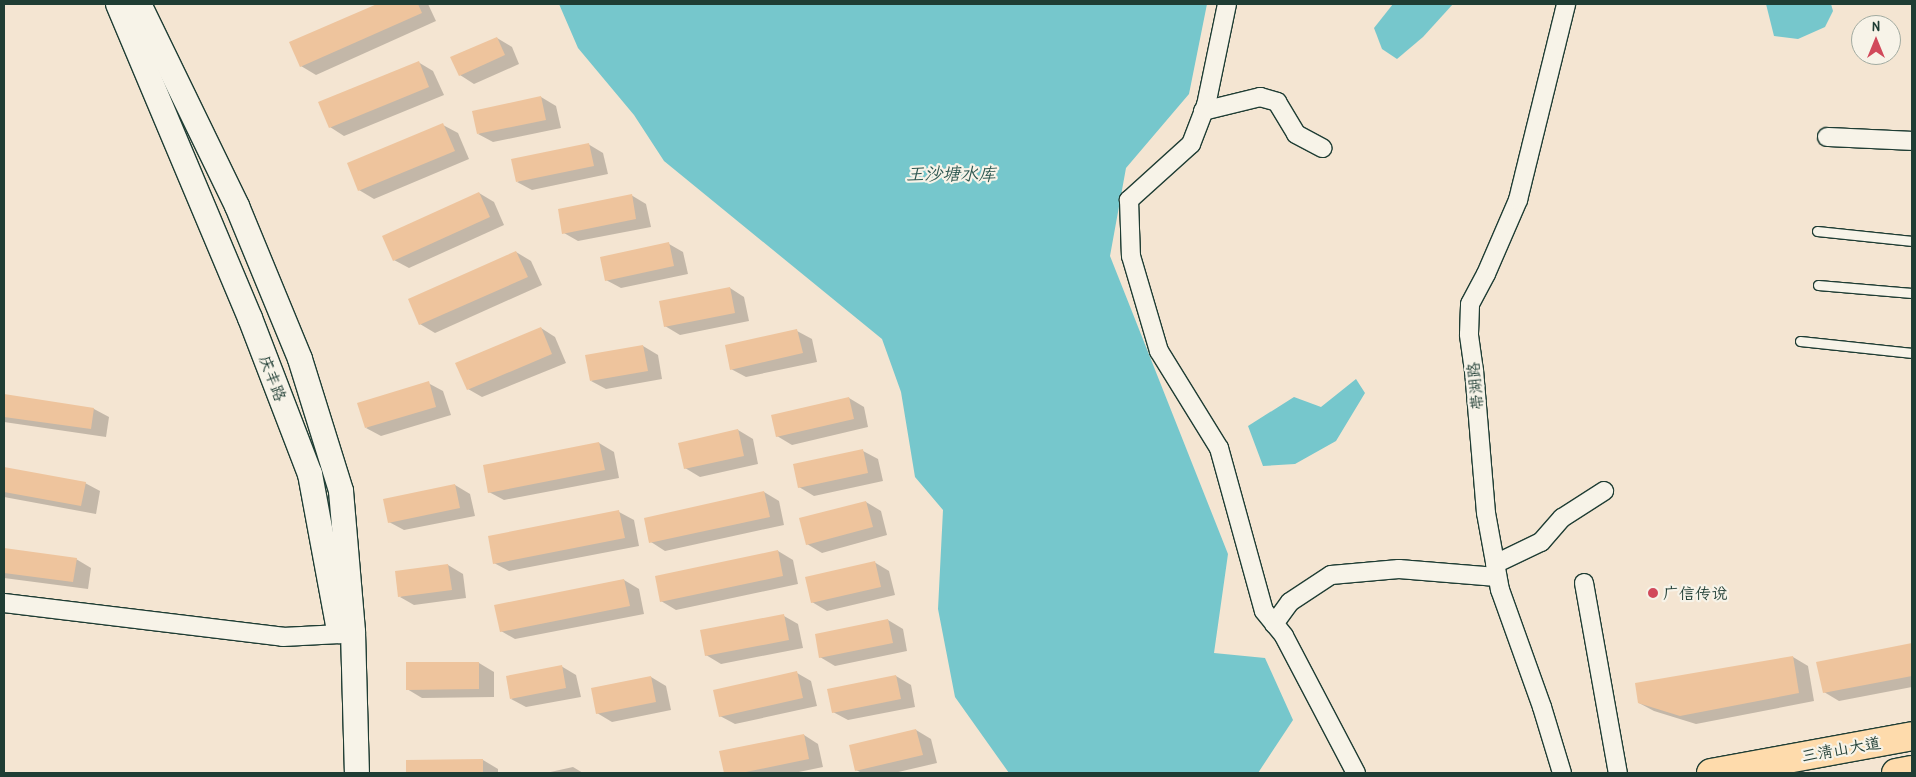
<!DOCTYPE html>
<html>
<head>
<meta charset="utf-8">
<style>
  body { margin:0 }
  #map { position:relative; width:1916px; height:777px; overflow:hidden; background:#f4e5d2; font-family:"Patrick Hand","LXGW WenKai TC",sans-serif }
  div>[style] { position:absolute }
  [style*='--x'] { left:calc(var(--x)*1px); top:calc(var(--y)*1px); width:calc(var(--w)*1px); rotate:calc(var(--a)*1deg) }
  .water>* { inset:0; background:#76c7cc }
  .shadow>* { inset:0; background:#0003 }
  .building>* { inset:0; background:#eec49d }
  .roads { filter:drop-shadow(1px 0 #1f3d34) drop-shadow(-1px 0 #1f3d34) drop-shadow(0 1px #1f3d34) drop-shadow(0 -1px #1f3d34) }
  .lane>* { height:9px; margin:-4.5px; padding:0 4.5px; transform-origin:4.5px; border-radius:4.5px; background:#f7f3e8 }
  .street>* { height:18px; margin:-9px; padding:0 9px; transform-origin:9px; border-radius:9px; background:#f7f3e8 }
  .secondary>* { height:24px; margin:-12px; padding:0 12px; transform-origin:12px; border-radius:12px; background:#f7f3e8 }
  .highway>* { height:28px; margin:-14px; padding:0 14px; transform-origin:14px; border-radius:14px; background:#fedbac }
  .dots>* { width:14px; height:14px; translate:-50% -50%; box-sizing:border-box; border:2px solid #f7f3e8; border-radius:50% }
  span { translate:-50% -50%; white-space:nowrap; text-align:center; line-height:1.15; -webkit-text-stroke:4.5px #f7f3e8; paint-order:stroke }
  .street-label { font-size:16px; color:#1f3d34 }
  .poi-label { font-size:16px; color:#1f3d34 }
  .left { translate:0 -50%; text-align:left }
  .water-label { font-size:18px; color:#305952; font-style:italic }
  .frame { position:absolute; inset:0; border:5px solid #1f3d34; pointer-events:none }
  .north { position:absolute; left:1851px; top:15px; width:50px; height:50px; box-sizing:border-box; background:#f7f3e8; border:1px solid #a1aaa0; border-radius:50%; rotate:0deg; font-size:14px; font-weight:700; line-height:20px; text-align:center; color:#1f3d34 }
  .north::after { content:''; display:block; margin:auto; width:18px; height:22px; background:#d1495b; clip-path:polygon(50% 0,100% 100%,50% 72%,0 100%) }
</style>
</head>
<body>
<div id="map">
  <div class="water">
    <div style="clip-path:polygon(559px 4px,1207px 4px,1189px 94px,1126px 168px,1110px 256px,1228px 554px,1214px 653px,1265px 658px,1293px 720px,1258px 773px,1009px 773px,955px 697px,938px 609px,943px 510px,915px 477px,901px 392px,882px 339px,664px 161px,634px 115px,578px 48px)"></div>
    <div style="clip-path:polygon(1393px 4px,1453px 4px,1423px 37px,1397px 59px,1382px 49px,1374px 28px)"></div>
    <div style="clip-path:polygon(1766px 4px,1831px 4px,1833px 11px,1825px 27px,1798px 39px,1774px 36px)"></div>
    <div style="clip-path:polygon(1356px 379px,1365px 393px,1336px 441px,1295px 464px,1263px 466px,1248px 426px,1294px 397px,1321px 407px)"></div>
  </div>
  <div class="shadow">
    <div style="clip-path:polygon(380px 4px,428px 4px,436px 21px,316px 75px,301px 66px,291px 43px)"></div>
    <div style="clip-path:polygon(497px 38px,512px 47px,519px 64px,474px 84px,460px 75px)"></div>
    <div style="clip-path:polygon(418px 62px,433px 71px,444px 95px,344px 136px,330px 127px)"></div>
    <div style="clip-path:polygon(541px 97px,556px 106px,561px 128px,493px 142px,478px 134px)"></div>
    <div style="clip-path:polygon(443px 125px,458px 133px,469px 159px,374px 199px,359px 190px)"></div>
    <div style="clip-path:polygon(588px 144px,603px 153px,608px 174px,532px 190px,517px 182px)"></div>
    <div style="clip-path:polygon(479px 193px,494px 202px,504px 225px,409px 268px,394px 260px)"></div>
    <div style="clip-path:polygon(631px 195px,646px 204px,651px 227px,578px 241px,564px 233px)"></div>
    <div style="clip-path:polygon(669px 244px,683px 252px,688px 274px,621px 288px,606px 280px)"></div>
    <div style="clip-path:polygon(516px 252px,531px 261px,542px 285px,435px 333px,420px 324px)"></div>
    <div style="clip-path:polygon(730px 288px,744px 297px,749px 321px,680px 335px,665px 326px)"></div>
    <div style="clip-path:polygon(541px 328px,555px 337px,566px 363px,482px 397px,468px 389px)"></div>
    <div style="clip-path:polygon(797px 331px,812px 339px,817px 362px,746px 377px,731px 369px)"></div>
    <div style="clip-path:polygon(643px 346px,658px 355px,662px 379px,606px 389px,591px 381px)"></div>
    <div style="clip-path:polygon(428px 383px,443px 391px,451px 415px,381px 436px,366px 428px)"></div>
    <div style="clip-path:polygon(4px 396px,94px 409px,109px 417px,106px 437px,4px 422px)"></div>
    <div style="clip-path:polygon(849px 398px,864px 407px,868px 427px,792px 445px,777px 436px)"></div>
    <div style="clip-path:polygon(738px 430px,753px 439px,758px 464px,700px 477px,685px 468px)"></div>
    <div style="clip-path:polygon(599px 443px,614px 452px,619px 478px,504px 500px,489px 492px)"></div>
    <div style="clip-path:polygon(863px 451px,878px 459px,883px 481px,814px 496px,799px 487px)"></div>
    <div style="clip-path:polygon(4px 468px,85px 483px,100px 491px,96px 514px,4px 497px)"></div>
    <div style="clip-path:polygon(455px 485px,470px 494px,475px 516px,404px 530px,389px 522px)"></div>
    <div style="clip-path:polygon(764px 492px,779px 501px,784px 525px,665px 551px,651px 542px)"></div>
    <div style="clip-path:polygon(866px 502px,881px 511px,887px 535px,822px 553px,807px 544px)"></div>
    <div style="clip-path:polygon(619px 512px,634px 520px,639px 546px,509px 571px,494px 563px)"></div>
    <div style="clip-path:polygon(4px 549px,76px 559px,91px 568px,88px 589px,4px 578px)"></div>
    <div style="clip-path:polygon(778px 551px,793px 560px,798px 584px,676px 610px,661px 601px)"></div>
    <div style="clip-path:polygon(874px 562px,889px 571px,895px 595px,827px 611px,812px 602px)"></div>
    <div style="clip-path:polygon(448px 565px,463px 574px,466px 598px,414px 605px,400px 597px)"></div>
    <div style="clip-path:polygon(624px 580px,639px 589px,644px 614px,515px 639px,501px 631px)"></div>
    <div style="clip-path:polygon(784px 616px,798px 624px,803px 648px,721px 664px,706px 655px)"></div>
    <div style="clip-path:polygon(888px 620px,903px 629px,907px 651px,835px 666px,820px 657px)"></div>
    <div style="clip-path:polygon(1912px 644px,1912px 687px,1839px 701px,1824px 692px,1818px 663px)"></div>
    <div style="clip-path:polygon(1793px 657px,1808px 666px,1814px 701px,1696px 724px,1654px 711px,1639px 703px)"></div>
    <div style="clip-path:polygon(479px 663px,494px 672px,494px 697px,422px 698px,407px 689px)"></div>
    <div style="clip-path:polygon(561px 666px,576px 675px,581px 697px,526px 707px,511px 699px)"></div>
    <div style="clip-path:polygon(797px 673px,811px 681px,817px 706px,735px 724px,720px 716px)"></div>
    <div style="clip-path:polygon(896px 676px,911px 685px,915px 707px,848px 720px,833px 712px)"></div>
    <div style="clip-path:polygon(651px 677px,666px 686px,671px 710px,612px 722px,597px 713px)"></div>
    <div style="clip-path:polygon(916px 730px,931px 739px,937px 763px,894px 773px,862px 773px,856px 770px)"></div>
    <div style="clip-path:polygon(804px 735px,818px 744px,823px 767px,794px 773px,725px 773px,720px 752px)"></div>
    <div style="clip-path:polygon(483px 760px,498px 769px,498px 773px,408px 773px,408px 761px)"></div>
    <div style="clip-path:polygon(573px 767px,583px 773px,546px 773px)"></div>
  </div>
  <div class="building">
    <div style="clip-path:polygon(377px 4px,418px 4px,422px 13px,300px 67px,289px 42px)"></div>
    <div style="clip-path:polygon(497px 37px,505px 55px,459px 76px,450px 57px)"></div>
    <div style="clip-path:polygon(419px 61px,429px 87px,329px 128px,318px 102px)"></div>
    <div style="clip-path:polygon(541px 96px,546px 120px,477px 134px,472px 111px)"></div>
    <div style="clip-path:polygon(443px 123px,455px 151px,358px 191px,347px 163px)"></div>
    <div style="clip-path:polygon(589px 143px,594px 166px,516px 182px,511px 159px)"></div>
    <div style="clip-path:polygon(479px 192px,490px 217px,393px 261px,382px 236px)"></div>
    <div style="clip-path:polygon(632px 194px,636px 219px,562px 234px,558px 209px)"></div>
    <div style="clip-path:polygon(669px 242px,674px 266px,605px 281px,600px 257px)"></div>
    <div style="clip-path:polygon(516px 251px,528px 277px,419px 325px,408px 299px)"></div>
    <div style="clip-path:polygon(730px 287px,735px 313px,664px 327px,659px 301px)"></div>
    <div style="clip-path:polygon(541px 327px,552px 354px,467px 390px,455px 363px)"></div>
    <div style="clip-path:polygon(797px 329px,803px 353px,730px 370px,725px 345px)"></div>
    <div style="clip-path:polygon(643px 345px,648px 371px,590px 381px,585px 355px)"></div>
    <div style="clip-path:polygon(429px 381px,436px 407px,365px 428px,357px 403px)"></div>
    <div style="clip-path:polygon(4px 394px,94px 408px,91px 429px,4px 417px)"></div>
    <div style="clip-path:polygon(849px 397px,854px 419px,776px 437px,771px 415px)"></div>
    <div style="clip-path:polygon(738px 429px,744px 456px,684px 469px,678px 443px)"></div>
    <div style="clip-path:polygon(599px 442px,605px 470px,488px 493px,483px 465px)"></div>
    <div style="clip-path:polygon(863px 449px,868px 473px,798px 488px,793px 464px)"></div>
    <div style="clip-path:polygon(4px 467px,86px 482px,81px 506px,4px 492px)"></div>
    <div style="clip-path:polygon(455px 484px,460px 508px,388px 523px,383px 499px)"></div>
    <div style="clip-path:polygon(764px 491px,770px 517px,649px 543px,644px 518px)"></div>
    <div style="clip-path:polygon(866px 501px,873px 527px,806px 545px,799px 518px)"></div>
    <div style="clip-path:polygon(619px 510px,625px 538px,493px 564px,488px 536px)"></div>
    <div style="clip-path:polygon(4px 548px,77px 558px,73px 582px,4px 573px)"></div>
    <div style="clip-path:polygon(778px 550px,783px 576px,660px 602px,655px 576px)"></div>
    <div style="clip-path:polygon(875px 561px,881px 587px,811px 603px,805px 577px)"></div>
    <div style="clip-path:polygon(448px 564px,452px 590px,398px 597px,395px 571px)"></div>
    <div style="clip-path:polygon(624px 579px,630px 606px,500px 632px,494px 605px)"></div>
    <div style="clip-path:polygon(784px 614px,789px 640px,705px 656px,700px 630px)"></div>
    <div style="clip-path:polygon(888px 619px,893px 643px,819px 658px,815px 634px)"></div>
    <div style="clip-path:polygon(1912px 643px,1912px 676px,1823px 693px,1816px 662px)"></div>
    <div style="clip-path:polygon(1793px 656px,1799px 693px,1680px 716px,1638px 703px,1635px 683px)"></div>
    <div style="clip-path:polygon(406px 662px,479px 662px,479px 689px,406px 690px)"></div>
    <div style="clip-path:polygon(562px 665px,566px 688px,510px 699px,506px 676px)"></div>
    <div style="clip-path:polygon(797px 671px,803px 698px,719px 717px,713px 690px)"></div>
    <div style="clip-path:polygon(896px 675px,901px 699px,832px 713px,827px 689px)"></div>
    <div style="clip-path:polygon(651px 676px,656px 702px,596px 714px,591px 688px)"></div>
    <div style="clip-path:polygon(916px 729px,923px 755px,855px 771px,849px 745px)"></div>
    <div style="clip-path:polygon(804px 734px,809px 759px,741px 773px,724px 773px,719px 751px)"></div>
    <div style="clip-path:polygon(483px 759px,483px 773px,406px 773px,406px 760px)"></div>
  </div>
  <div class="roads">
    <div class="lane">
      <div style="--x:1817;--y:231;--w:96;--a:6"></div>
      <div style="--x:1818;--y:285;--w:94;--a:4.9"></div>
      <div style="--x:1800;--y:341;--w:113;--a:6.1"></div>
    </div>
    <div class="street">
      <div style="--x:1227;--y:4;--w:103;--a:101.7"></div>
      <div style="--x:1206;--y:105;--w:42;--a:111"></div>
      <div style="--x:1191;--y:144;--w:84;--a:137.9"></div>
      <div style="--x:1129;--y:200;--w:56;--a:88"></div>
      <div style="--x:1131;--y:256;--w:99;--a:73.6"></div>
      <div style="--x:1159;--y:351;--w:114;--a:58.3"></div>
      <div style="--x:1219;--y:448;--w:169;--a:74.6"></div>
      <div style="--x:1264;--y:611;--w:32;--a:51"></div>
      <div style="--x:1284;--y:636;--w:155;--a:62.3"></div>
      <div style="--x:1203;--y:111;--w:59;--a:-13.8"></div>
      <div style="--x:1260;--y:97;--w:18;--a:16"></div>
      <div style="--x:1277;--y:102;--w:37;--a:59"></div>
      <div style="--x:1296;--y:134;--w:30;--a:28"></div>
      <div style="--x:1827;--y:137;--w:85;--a:2.7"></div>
      <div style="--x:1495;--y:564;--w:51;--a:-25.6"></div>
      <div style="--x:1541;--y:542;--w:32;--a:-49"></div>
      <div style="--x:1562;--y:518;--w:50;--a:-32.7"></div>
      <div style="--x:1584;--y:583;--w:193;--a:79.9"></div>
      <div style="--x:4;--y:603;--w:281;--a:6.9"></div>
      <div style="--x:283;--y:637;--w:57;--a:-3"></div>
      <div style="--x:1274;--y:624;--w:27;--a:-54"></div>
      <div style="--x:1290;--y:602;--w:49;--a:-33.4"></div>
      <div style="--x:1331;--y:575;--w:68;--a:-5"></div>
      <div style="--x:1399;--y:569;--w:98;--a:4.7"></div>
      <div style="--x:1562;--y:773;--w:69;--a:-106.9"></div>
      <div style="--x:1542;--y:707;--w:124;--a:-109.7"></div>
      <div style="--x:1500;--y:590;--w:78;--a:-100.3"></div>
      <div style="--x:1486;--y:513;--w:143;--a:-94.8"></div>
      <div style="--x:1474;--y:371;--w:37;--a:-98"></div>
      <div style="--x:1469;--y:334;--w:30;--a:-88"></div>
      <div style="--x:1470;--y:304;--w:34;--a:-62"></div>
      <div style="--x:1486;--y:274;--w:81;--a:-66.6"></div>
      <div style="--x:1518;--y:200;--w:202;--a:-76.2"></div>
    </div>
    <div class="secondary">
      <div style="--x:118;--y:4;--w:341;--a:67.2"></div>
      <div style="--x:250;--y:318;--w:167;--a:69"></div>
      <div style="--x:310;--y:474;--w:160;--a:79.5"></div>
      <div style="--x:139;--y:4;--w:225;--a:64.1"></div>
      <div style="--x:237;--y:206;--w:165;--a:67.6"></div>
      <div style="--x:300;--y:359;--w:138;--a:72.7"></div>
      <div style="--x:341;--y:491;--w:142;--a:85.1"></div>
      <div style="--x:353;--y:632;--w:141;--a:88.4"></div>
    </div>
    <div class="highway">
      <div style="--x:1711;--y:773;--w:204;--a:-10.4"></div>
      <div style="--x:1896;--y:773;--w:16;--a:-11"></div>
    </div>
  </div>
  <div class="dots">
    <div style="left:1653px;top:593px;background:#d1495b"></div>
  </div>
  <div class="street-label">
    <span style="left:273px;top:378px;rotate:69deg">庆丰路</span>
    <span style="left:1475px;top:386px;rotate:-96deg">带湖路</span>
    <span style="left:1841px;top:749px;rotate:-10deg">三清山大道</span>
  </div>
  <div class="poi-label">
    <span class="left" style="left:1663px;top:593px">广信传说</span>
  </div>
  <div class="water-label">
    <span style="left:951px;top:174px">王沙塘水库</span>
  </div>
  <div class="frame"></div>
  <div class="north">N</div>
</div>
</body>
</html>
